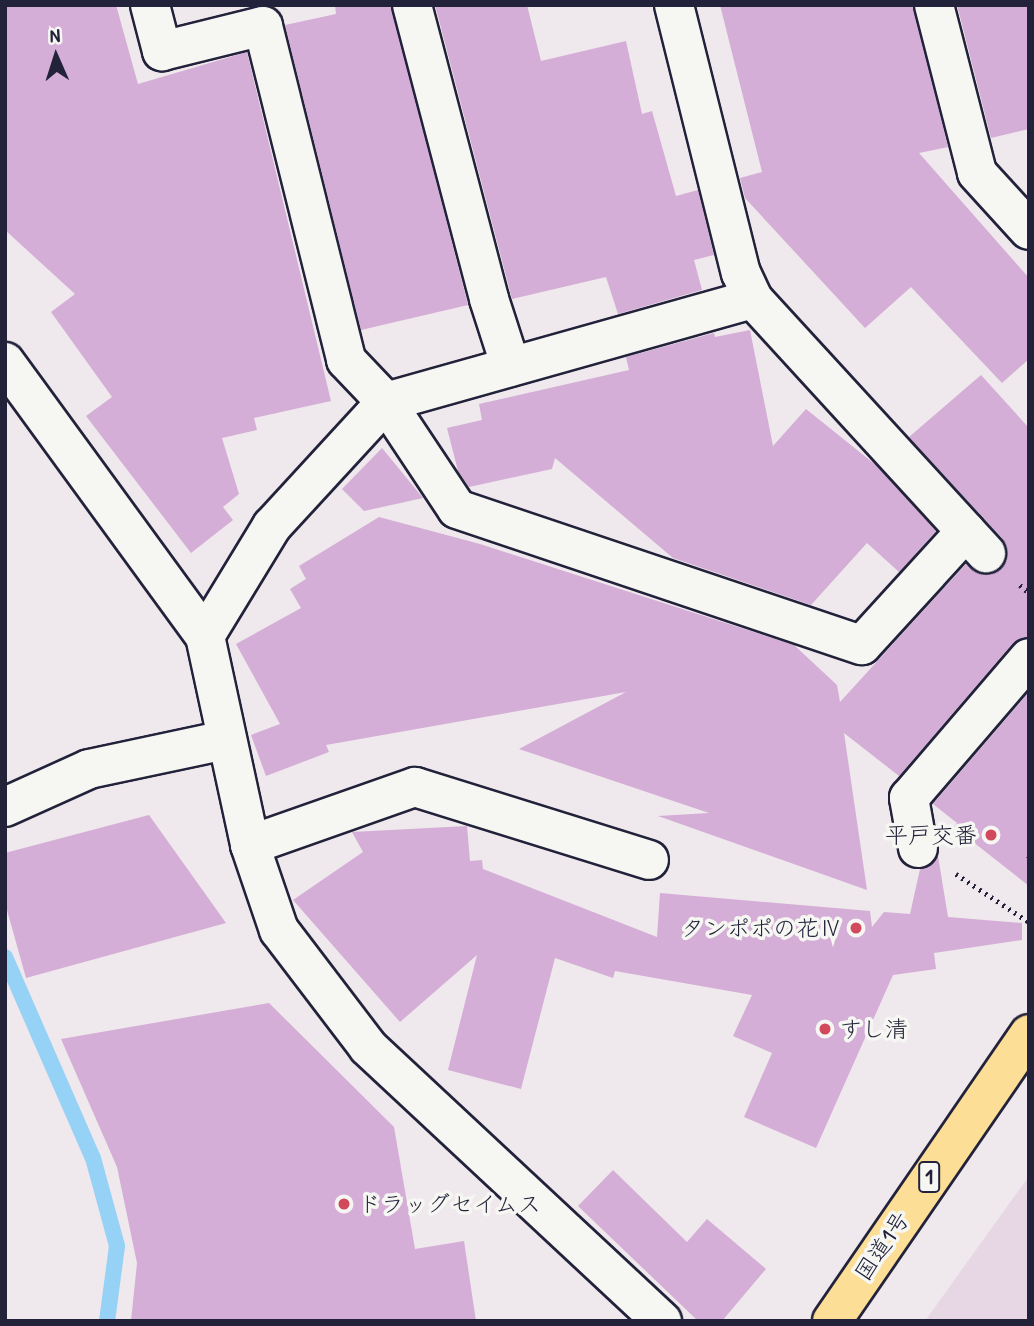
<!DOCTYPE html>
<html>
<head>
<meta charset="utf-8">
<style>
  body { margin:0 }
  #map { position:relative; width:1034px; height:1326px; overflow:hidden; background:#efe8ec; font-family:"Patrick Hand","Klee One",sans-serif }
  div>[style] { position:absolute }
  [style*='--x'] { left:calc(var(--x)*1px); top:calc(var(--y)*1px); width:calc(var(--w)*1px); rotate:calc(var(--a)*1deg) }
  .built>* { inset:0; background:#e7d7e5 }
  .stream>* { height:16px; margin:-8px; padding:0 8px; transform-origin:8px; border-radius:8px; background:#96d1f6 }
  .building>* { inset:0; background:#d4aed6 }
  .path>* { height:4.5px; margin-top:-2.25px; transform-origin:0; background:repeating-linear-gradient(90deg,#22223b 0 2px,transparent 0 7px) }
  .roads { filter:drop-shadow(2px 0 #22223b) drop-shadow(-2px 0 #22223b) drop-shadow(0 2px #22223b) drop-shadow(0 -2px #22223b) }
  .minor>* { height:38px; margin:-19px; padding:0 19px; transform-origin:19px; border-radius:19px; background:#f6f6f2 }
  .highway>* { height:38px; margin:-19px; padding:0 19px; transform-origin:19px; border-radius:19px; background:#fdde96 }
  .dots>* { width:19px; height:19px; translate:-50% -50%; box-sizing:border-box; border:4px solid #f6f6f2; border-radius:50% }
  span { translate:-50% -50%; white-space:nowrap; text-align:center; line-height:1.15; -webkit-text-stroke:7px #f6f6f2; paint-order:stroke }
  .shield-label span { padding:2px 5px; background:#f6f6f2; border:2px solid; border-radius:5px; -webkit-text-stroke-width:0 }
  .shield-label { font-size:21px; color:#22223b; font-weight:700 }
  .poi-label { font-size:23px; color:#22223b }
  .right { translate:-100% -50%; text-align:right }
  .left { translate:0 -50%; text-align:left }
  .street-label { font-size:23px; color:#22223b }
  .frame { position:absolute; inset:0; border:7px solid #22223b; pointer-events:none }
  .north { position:absolute; left:21px; top:21px; width:70px; height:70px; -webkit-text-stroke:5px #f6f6f2; paint-order:stroke; rotate:357deg; font-size:19px; font-weight:700; line-height:28px; text-align:center; color:#22223b }
  .north::after { content:''; display:block; margin:auto; width:24px; height:32px; background:#22223b; clip-path:polygon(50% 0,100% 100%,50% 72%,0 100%) }
</style>
</head>
<body>
<div id="map">
  <div class="built">
    <div style="clip-path:polygon(1029px 1176px,1029px 1321px,925px 1321px)"></div>
  </div>
  <div class="stream">
    <div style="--x:5;--y:957;--w:219;--a:66.4"></div>
    <div style="--x:93;--y:1158;--w:91;--a:74.7"></div>
    <div style="--x:117;--y:1246;--w:76;--a:97.6"></div>
  </div>
  <div class="building">
    <div style="clip-path:polygon(5px 5px,116px 5px,138px 84px,247px 52px,331px 401px,254px 418px,257px 430px,222px 438px,239px 494px,223px 507px,233px 520px,191px 553px,86px 416px,112px 397px,51px 312px,75px 294px,5px 230px)"></div>
    <div style="clip-path:polygon(335px 5px,391px 5px,468px 305px,361px 330px,285px 25px,336px 14px)"></div>
    <div style="clip-path:polygon(435px 5px,527px 5px,541px 61px,626px 41px,642px 114px,652px 111px,676px 196px,698px 190px,714px 255px,694px 260px,702px 290px,618px 314px,606px 277px,512px 299px)"></div>
    <div style="clip-path:polygon(720px 5px,913px 5px,948px 147px,919px 153px,1029px 278px,1029px 359px,1002px 383px,911px 287px,865px 328px,745px 198px,740px 178px,762px 172px)"></div>
    <div style="clip-path:polygon(957px 5px,1029px 5px,1029px 129px,991px 138px)"></div>
    <div style="clip-path:polygon(750px 330px,773px 446px,806px 409px,877px 466px,936px 531px,899px 572px,867px 543px,811px 605px,673px 558px,555px 458px,552px 469px,469px 487px,458px 471px,447px 428px,482px 420px,479px 404px,629px 370px,626px 357px,714px 333px,715px 337px)"></div>
    <div style="clip-path:polygon(981px 375px,1029px 428px,1029px 637px,1012px 644px,899px 776px,844px 733px,867px 890px,658px 816px,709px 813px,519px 749px,626px 692px,326px 745px,329px 752px,266px 776px,251px 735px,280px 724px,236px 644px,301px 608px,290px 589px,306px 579px,299px 566px,379px 517px,480px 544px,794px 645px,837px 685px,840px 702px,966px 564px,979px 574px,990px 574px,1007px 560px,1002px 538px,909px 437px)"></div>
    <div style="clip-path:polygon(382px 448px,423px 498px,364px 511px,342px 489px)"></div>
    <div style="clip-path:polygon(1029px 692px,1029px 886px,954px 827px,957px 823px,933px 804px)"></div>
    <div style="clip-path:polygon(149px 815px,226px 923px,26px 978px,5px 903px,5px 853px)"></div>
    <div style="clip-path:polygon(467px 826px,470px 861px,482px 860px,483px 869px,657px 937px,660px 893px,870px 911px,872px 927px,884px 912px,910px 914px,920px 869px,938px 856px,948px 917px,1022px 923px,1022px 940px,934px 953px,936px 969px,893px 975px,816px 1148px,744px 1117px,772px 1053px,733px 1036px,752px 995px,615px 971px,613px 978px,555px 958px,521px 1089px,448px 1070px,477px 955px,400px 1022px,293px 900px,363px 852px,352px 832px)"></div>
    <div style="clip-path:polygon(269px 1003px,394px 1127px,415px 1249px,464px 1241px,476px 1321px,131px 1321px,137px 1263px,117px 1167px,61px 1039px)"></div>
    <div style="clip-path:polygon(613px 1170px,687px 1242px,707px 1219px,766px 1269px,722px 1321px,698px 1321px,578px 1206px)"></div>
  </div>
  <div class="path">
    <div style="--x:1020;--y:585;--w:12;--a:42"></div>
    <div style="--x:1028;--y:855;--w:1;--a:45"></div>
    <div style="--x:956;--y:874;--w:87;--a:33.3"></div>
  </div>
  <div class="roads">
    <div class="minor">
      <div style="--x:150;--y:5;--w:48;--a:75.4"></div>
      <div style="--x:162;--y:51;--w:104;--a:-13.9"></div>
      <div style="--x:263;--y:26;--w:344;--a:76"></div>
      <div style="--x:346;--y:360;--w:58;--a:46.4"></div>
      <div style="--x:386;--y:402;--w:128;--a:56.4"></div>
      <div style="--x:457;--y:509;--w:427;--a:18.6"></div>
      <div style="--x:862;--y:645;--w:154;--a:-47.6"></div>
      <div style="--x:412;--y:5;--w:304;--a:75.3"></div>
      <div style="--x:489;--y:299;--w:71;--a:72.1"></div>
      <div style="--x:674;--y:5;--w:276;--a:76"></div>
      <div style="--x:741;--y:273;--w:29;--a:65"></div>
      <div style="--x:753;--y:299;--w:345;--a:47.5"></div>
      <div style="--x:934;--y:5;--w:173;--a:75.6"></div>
      <div style="--x:977;--y:173;--w:77;--a:47.6"></div>
      <div style="--x:5;--y:362;--w:339;--a:53.9"></div>
      <div style="--x:205;--y:636;--w:214;--a:77.8"></div>
      <div style="--x:250;--y:845;--w:90;--a:71.2"></div>
      <div style="--x:279;--y:930;--w:147;--a:52.7"></div>
      <div style="--x:368;--y:1047;--w:402;--a:43"></div>
      <div style="--x:205;--y:636;--w:129;--a:-58.7"></div>
      <div style="--x:272;--y:526;--w:168;--a:-47.4"></div>
      <div style="--x:386;--y:402;--w:381;--a:-15.7"></div>
      <div style="--x:5;--y:807;--w:92;--a:-24.3"></div>
      <div style="--x:89;--y:769;--w:139;--a:-12"></div>
      <div style="--x:250;--y:845;--w:175;--a:-19.4"></div>
      <div style="--x:415;--y:787;--w:245;--a:17.3"></div>
      <div style="--x:918;--y:848;--w:51;--a:-100.2"></div>
      <div style="--x:909;--y:798;--w:184;--a:-49.4"></div>
    </div>
    <div class="highway">
      <div style="--x:832;--y:1321;--w:348;--a:-55.5"></div>
    </div>
  </div>
  <div class="dots">
    <div style="left:991px;top:835px;background:#d1495b"></div>
    <div style="left:856px;top:928px;background:#d1495b"></div>
    <div style="left:825px;top:1029px;background:#d1495b"></div>
    <div style="left:344px;top:1204px;background:#d1495b"></div>
  </div>
  <div class="shield-label">
    <span style="left:929px;top:1177px">1</span>
  </div>
  <div class="poi-label">
    <span class="right" style="left:977px;top:835px">平戸交番</span>
    <span class="right" style="left:842px;top:928px">タンポポの花Ⅳ</span>
    <span class="left" style="left:839px;top:1029px">すし清</span>
    <span class="left" style="left:358px;top:1204px">ドラッグセイムス</span>
  </div>
  <div class="street-label">
    <span style="left:882px;top:1246px;rotate:-56deg">国道1号</span>
  </div>
  <div class="frame"></div>
  <div class="north">N</div>
</div>
</body>
</html>
